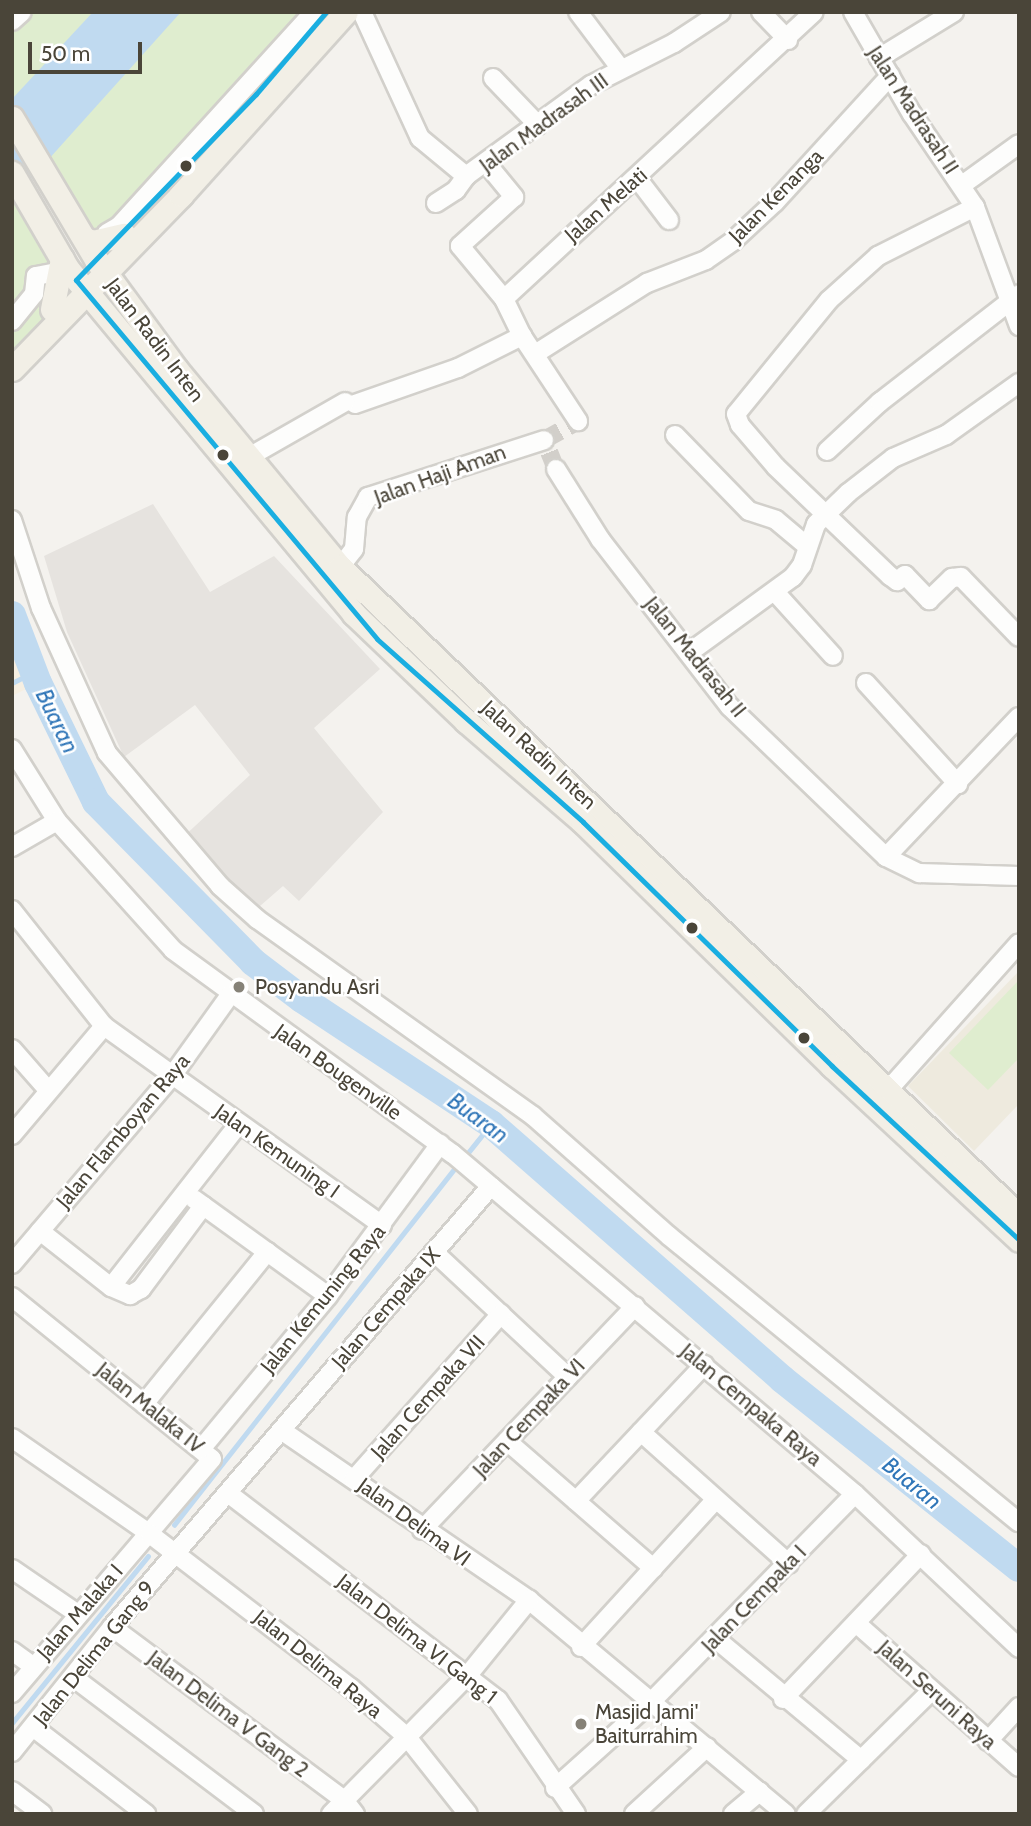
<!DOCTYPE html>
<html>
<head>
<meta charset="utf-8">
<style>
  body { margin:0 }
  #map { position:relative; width:1031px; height:1826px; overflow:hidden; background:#f4f2ee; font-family:Cabin,sans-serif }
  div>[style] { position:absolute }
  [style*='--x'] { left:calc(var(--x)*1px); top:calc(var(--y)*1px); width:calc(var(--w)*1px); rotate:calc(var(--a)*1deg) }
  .commercial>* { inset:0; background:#f6efe2 }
  .education>* { inset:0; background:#eeeade }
  .green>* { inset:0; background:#dfedcf }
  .parking>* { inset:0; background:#e6e3df }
  .water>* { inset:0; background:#c0daf0 }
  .stream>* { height:4.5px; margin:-2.25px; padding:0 2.25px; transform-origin:2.25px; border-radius:2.25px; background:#c0daf0 }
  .river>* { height:28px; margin:-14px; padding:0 14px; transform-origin:14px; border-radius:14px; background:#c0daf0 }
  .minor-tunnel>* { height:18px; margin-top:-9px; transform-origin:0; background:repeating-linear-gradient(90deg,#d2cfca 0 18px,transparent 0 27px) }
  .roads { filter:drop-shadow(2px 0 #d2d0cb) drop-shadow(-2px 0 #d2d0cb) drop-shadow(0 2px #d2d0cb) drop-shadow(0 -2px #d2d0cb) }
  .minor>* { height:18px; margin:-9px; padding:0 9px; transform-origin:9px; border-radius:9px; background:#fdfdfc }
  .major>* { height:23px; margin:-11.5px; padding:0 11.5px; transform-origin:11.5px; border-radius:11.5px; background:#f2efe6 }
  .bus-1>* { height:5px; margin:-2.5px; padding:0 2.5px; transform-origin:2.5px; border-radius:2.5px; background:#1aaee1 }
  .dots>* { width:19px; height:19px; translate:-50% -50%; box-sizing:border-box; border:4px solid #fff; border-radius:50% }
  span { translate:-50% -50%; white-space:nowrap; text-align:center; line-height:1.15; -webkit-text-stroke:5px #fff; paint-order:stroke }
  .street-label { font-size:21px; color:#4a4539 }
  .poi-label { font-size:21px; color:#4a4539 }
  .left { translate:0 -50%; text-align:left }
  .water-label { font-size:23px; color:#3076b8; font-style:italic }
  .frame { position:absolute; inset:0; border:14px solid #4a4539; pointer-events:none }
  .scale { position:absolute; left:28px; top:42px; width:114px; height:32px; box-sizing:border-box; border:4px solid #4a4539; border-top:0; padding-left:9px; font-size:21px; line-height:24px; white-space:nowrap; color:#4a4539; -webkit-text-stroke:5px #fff; paint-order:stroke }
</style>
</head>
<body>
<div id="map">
  <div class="commercial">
    <div style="clip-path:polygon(12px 615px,38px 683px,12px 696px)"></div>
  </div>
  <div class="education">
    <div style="clip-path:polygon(1019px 971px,1019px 1104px,974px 1151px,908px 1086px)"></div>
  </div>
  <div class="green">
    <div style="clip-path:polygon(21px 12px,326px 12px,256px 94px,97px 261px,12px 118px,12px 21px)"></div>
    <div style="clip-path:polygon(12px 173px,55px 251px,52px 309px,12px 351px)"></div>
    <div style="clip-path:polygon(1019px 980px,1019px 1058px,988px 1090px,949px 1053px)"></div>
  </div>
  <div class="parking">
    <div style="clip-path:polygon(153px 504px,210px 592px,274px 556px,380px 669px,314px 728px,383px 812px,299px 901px,283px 886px,253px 912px,181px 839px,250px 775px,195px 705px,124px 757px,67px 632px,44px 556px)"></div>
  </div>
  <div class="water">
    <div style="clip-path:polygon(93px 12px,181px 12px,12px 200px,12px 99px)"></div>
  </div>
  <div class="stream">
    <div style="--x:12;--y:683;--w:25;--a:-27"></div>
    <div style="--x:463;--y:1159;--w:45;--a:-51.3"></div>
    <div style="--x:174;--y:1525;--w:457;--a:-51.8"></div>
    <div style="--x:12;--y:1723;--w:215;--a:-50.8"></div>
  </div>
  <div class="river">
    <div style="--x:12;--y:615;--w:73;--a:69.1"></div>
    <div style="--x:38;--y:683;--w:132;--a:64"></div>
    <div style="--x:96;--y:802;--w:224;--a:45.5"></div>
    <div style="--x:253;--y:962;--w:61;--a:37.1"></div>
    <div style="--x:302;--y:999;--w:227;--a:33.5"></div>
    <div style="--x:491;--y:1124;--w:387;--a:41.2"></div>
    <div style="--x:782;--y:1379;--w:303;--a:38.6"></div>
  </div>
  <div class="minor-tunnel">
    <div style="--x:556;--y:469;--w:31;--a:-112"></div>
    <div style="--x:544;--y:440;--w:39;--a:-29"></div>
  </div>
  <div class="roads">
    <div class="minor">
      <div style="--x:362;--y:12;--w:139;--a:65.3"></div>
      <div style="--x:420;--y:138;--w:60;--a:39.6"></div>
      <div style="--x:578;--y:12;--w:71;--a:53"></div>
      <div style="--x:761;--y:12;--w:39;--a:46"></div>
      <div style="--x:853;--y:12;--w:118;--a:60"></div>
      <div style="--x:912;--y:114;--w:112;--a:55.9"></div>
      <div style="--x:975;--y:207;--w:127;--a:69.7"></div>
      <div style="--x:12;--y:21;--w:13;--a:-42"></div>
      <div style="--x:879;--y:58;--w:88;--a:-31.5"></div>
      <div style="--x:493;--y:78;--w:65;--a:46.2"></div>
      <div style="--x:487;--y:164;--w:43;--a:50.7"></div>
      <div style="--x:514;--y:197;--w:73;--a:137.8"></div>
      <div style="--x:460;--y:246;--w:69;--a:50.3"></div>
      <div style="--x:466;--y:176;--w:155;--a:-36.1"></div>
      <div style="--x:591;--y:85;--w:93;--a:-26.8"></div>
      <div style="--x:674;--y:43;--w:56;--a:-33.4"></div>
      <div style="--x:637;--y:178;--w:53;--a:52.7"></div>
      <div style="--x:962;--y:185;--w:70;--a:-35.7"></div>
      <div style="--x:436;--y:203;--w:24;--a:-33"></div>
      <div style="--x:456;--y:190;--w:17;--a:-54"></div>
      <div style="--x:975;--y:207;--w:109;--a:153.2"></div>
      <div style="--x:878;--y:256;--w:66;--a:138.1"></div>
      <div style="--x:829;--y:300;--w:147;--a:129.2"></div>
      <div style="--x:736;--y:414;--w:12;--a:70"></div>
      <div style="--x:740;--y:425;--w:55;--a:49.4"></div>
      <div style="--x:776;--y:467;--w:158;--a:43.7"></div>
      <div style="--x:890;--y:576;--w:9;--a:36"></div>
      <div style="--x:897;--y:581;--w:10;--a:-37"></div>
      <div style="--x:905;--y:575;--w:35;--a:46"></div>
      <div style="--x:929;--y:600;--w:32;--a:-44"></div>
      <div style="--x:952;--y:578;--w:9;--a:-6"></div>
      <div style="--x:961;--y:577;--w:83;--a:46"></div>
      <div style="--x:107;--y:233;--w:14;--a:-30"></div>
      <div style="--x:119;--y:226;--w:290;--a:-47.7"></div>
      <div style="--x:504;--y:299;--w:422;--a:-42.8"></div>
      <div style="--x:504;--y:299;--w:41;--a:64.1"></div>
      <div style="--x:522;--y:336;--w:102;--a:56.6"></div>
      <div style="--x:12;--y:321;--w:35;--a:-51"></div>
      <div style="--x:34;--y:294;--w:18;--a:-84"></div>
      <div style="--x:36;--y:276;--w:25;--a:-11"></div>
      <div style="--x:535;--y:354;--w:133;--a:-32.4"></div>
      <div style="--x:647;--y:283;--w:63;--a:-21.3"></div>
      <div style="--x:706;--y:260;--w:33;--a:-35"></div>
      <div style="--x:733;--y:241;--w:57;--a:-42.9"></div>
      <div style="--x:775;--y:202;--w:171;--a:-47.6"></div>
      <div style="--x:355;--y:404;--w:109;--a:-19.3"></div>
      <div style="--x:458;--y:368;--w:72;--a:-26.6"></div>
      <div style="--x:675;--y:435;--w:106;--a:45.8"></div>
      <div style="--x:749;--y:511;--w:28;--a:18"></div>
      <div style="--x:776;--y:520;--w:39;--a:40"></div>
      <div style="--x:827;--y:451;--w:72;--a:-42.8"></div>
      <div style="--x:880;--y:402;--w:176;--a:-37.8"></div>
      <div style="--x:247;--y:458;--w:113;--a:-29.7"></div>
      <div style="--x:556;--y:469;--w:83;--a:57.8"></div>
      <div style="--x:600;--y:539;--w:212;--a:52.3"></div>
      <div style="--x:730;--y:707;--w:216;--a:43.9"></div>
      <div style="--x:886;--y:857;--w:37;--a:26"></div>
      <div style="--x:919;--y:873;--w:100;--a:1.7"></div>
      <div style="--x:12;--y:520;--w:93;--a:71.8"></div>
      <div style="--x:41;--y:608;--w:159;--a:65.5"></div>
      <div style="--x:107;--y:753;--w:175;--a:49.6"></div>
      <div style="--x:220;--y:886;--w:50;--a:41.7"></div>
      <div style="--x:257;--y:919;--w:339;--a:35.5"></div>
      <div style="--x:533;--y:1116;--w:181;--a:41.4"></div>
      <div style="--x:669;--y:1236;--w:452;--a:39.3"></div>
      <div style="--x:340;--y:567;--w:23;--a:-52"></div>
      <div style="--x:354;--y:549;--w:32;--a:-85"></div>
      <div style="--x:357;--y:517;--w:23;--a:-61"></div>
      <div style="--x:368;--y:497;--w:185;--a:-17.9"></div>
      <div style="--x:775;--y:592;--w:86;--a:47.8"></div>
      <div style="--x:690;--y:652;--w:127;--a:-36.1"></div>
      <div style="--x:793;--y:577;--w:15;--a:-53"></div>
      <div style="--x:802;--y:565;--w:43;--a:-71.1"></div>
      <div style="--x:816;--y:524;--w:45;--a:-44.1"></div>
      <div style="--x:848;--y:493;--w:57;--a:-37.9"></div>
      <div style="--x:893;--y:458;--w:58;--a:-23.5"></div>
      <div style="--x:946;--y:435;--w:90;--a:-35.5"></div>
      <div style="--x:866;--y:683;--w:137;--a:47.7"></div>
      <div style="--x:12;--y:749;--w:85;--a:58"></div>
      <div style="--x:57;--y:821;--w:173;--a:48"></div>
      <div style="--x:173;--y:950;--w:346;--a:36.1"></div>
      <div style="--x:453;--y:1154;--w:527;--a:40.22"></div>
      <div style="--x:855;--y:1494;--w:225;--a:43.2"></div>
      <div style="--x:12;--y:847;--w:52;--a:-30"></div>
      <div style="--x:886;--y:857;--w:193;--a:-46.5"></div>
      <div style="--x:12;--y:910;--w:148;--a:51.6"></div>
      <div style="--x:104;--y:1026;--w:342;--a:35.6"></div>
      <div style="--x:12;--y:1049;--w:55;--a:48.7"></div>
      <div style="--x:889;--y:1089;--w:195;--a:-48.3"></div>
      <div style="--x:12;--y:1135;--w:143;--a:-49.8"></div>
      <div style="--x:194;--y:1199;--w:165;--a:35.9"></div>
      <div style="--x:40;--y:1231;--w:90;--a:38.3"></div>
      <div style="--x:111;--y:1287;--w:21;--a:23"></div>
      <div style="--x:130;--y:1295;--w:13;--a:-29"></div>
      <div style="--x:141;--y:1289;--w:104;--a:-53.2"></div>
      <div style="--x:434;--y:1252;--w:183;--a:43"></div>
      <div style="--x:12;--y:1264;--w:247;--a:-49.6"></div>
      <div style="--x:172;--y:1076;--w:100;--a:-54.4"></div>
      <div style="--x:111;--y:1287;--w:207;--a:-51.9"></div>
      <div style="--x:12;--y:1297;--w:257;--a:39"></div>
      <div style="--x:212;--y:1459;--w:308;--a:130.5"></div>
      <div style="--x:144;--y:1404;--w:196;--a:-51"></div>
      <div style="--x:281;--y:1430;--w:301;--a:34.4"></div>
      <div style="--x:529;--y:1600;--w:334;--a:39.8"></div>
      <div style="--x:641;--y:1432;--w:198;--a:41.7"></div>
      <div style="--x:12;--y:1438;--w:168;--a:34.8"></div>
      <div style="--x:150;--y:1534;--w:253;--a:37.5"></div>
      <div style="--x:351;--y:1688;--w:74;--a:41.2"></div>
      <div style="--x:407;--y:1737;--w:98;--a:51.6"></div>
      <div style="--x:507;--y:1441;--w:194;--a:41"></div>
      <div style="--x:201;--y:1449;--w:199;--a:-50.3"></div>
      <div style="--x:328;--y:1296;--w:189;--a:-53.6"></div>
      <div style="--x:354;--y:1479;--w:221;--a:-48.3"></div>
      <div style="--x:228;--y:1493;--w:340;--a:37.5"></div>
      <div style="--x:498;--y:1700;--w:138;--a:55.6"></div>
      <div style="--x:576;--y:1501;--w:187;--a:-46.7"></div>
      <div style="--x:422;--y:1530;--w:309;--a:-46.4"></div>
      <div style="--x:12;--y:1569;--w:80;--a:34.3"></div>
      <div style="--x:856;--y:1623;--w:217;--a:41.5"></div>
      <div style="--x:112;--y:1627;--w:289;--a:36.7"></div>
      <div style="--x:344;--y:1800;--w:18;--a:52"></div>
      <div style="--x:716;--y:1639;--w:189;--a:39.8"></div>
      <div style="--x:581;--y:1647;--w:200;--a:-47.6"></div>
      <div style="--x:12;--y:1651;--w:26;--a:36"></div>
      <div style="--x:73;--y:1677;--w:227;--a:37.1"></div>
      <div style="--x:783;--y:1699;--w:200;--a:-46.4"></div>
      <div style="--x:33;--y:1727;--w:143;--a:37.6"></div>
      <div style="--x:988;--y:1741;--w:46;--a:-47.6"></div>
      <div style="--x:12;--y:1752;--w:160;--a:-51.3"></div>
      <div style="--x:112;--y:1627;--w:581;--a:-49.32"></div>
      <div style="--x:555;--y:1788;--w:129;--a:-41.9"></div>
      <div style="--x:651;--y:1702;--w:291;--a:-45.6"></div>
      <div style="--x:12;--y:1791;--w:38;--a:37"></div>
      <div style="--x:331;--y:1814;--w:195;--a:-45.4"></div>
      <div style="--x:468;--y:1675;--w:97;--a:-50.9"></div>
      <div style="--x:634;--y:1814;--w:99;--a:-42.5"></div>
      <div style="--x:733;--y:1814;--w:35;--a:-40"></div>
      <div style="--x:806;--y:1814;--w:175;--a:-44.5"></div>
    </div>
    <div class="major">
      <div style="--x:12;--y:118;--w:166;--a:59.3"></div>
      <div style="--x:97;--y:261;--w:134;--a:53.8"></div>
      <div style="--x:176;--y:369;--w:257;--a:50.4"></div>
      <div style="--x:340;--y:567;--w:939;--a:43.71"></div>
      <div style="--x:12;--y:173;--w:110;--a:59.9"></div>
      <div style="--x:67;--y:268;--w:450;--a:50.3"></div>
      <div style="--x:354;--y:614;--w:155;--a:43.7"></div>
      <div style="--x:466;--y:721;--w:155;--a:40.8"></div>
      <div style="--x:583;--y:822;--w:349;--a:44.4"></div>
      <div style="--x:832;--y:1066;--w:255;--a:42.9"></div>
      <div style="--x:85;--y:239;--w:9;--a:21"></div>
      <div style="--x:93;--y:242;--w:32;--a:-13"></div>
      <div style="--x:52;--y:309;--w:51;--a:-78.7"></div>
      <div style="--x:12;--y:369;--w:243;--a:-45.8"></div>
      <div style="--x:181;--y:195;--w:246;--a:-48"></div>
    </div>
  </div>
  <div class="bus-1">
    <div style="--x:326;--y:12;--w:108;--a:130.5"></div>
    <div style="--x:256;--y:94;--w:259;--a:134.1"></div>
    <div style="--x:76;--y:280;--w:468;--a:50"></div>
    <div style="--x:377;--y:639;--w:276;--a:41.6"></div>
    <div style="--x:583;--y:822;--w:349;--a:44.4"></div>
    <div style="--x:832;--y:1066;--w:255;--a:42.9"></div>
  </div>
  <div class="dots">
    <div style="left:186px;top:166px;background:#4a4539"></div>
    <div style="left:223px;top:455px;background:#4a4539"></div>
    <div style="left:692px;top:928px;background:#4a4539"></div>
    <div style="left:239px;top:987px;background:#868278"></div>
    <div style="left:804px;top:1038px;background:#4a4539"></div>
    <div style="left:581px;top:1724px;background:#868278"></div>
  </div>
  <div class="street-label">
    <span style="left:913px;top:110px;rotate:57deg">Jalan Madrasah II</span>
    <span style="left:544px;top:123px;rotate:-36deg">Jalan Madrasah III</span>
    <span style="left:776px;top:196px;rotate:-45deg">Jalan Kenanga</span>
    <span style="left:606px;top:205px;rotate:-41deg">Jalan Melati</span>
    <span style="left:155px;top:340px;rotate:53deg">Jalan Radin Inten</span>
    <span style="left:440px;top:475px;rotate:-20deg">Jalan Haji Aman</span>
    <span style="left:695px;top:657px;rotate:51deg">Jalan Madrasah II</span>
    <span style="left:539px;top:755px;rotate:43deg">Jalan Radin Inten</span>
    <span style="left:338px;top:1072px;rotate:35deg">Jalan Bougenville</span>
    <span style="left:123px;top:1131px;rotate:-50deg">Jalan Flamboyan Raya</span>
    <span style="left:277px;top:1151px;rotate:35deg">Jalan Kemuning I</span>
    <span style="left:323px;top:1299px;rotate:-51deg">Jalan Kemuning Raya</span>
    <span style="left:386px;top:1308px;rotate:-49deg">Jalan Cempaka IX</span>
    <span style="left:428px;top:1397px;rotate:-48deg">Jalan Cempaka VII</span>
    <span style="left:751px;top:1405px;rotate:40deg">Jalan Cempaka Raya</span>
    <span style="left:150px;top:1408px;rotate:39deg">Jalan Malaka IV</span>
    <span style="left:529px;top:1418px;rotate:-47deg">Jalan Cempaka VI</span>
    <span style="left:414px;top:1522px;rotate:36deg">Jalan Delima VI</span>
    <span style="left:754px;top:1599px;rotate:-46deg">Jalan Cempaka I</span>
    <span style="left:80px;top:1612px;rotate:-49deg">Jalan Malaka I</span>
    <span style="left:417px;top:1639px;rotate:38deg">Jalan Delima VI Gang 1</span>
    <span style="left:94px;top:1653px;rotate:-51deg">Jalan Delima Gang 9</span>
    <span style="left:318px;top:1664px;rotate:39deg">Jalan Delima Raya</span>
    <span style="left:937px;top:1695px;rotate:42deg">Jalan Seruni Raya</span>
    <span style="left:228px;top:1714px;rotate:37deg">Jalan Delima V Gang 2</span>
  </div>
  <div class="poi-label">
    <span class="left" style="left:255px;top:987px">Posyandu Asri</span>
    <span class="left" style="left:595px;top:1724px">Masjid Jami'<br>Baiturrahim</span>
  </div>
  <div class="water-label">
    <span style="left:57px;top:721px;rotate:64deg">Buaran</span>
    <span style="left:478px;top:1118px;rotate:36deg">Buaran</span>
    <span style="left:912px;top:1483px;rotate:39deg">Buaran</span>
  </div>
  <div class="frame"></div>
  <div class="scale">50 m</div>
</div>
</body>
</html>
